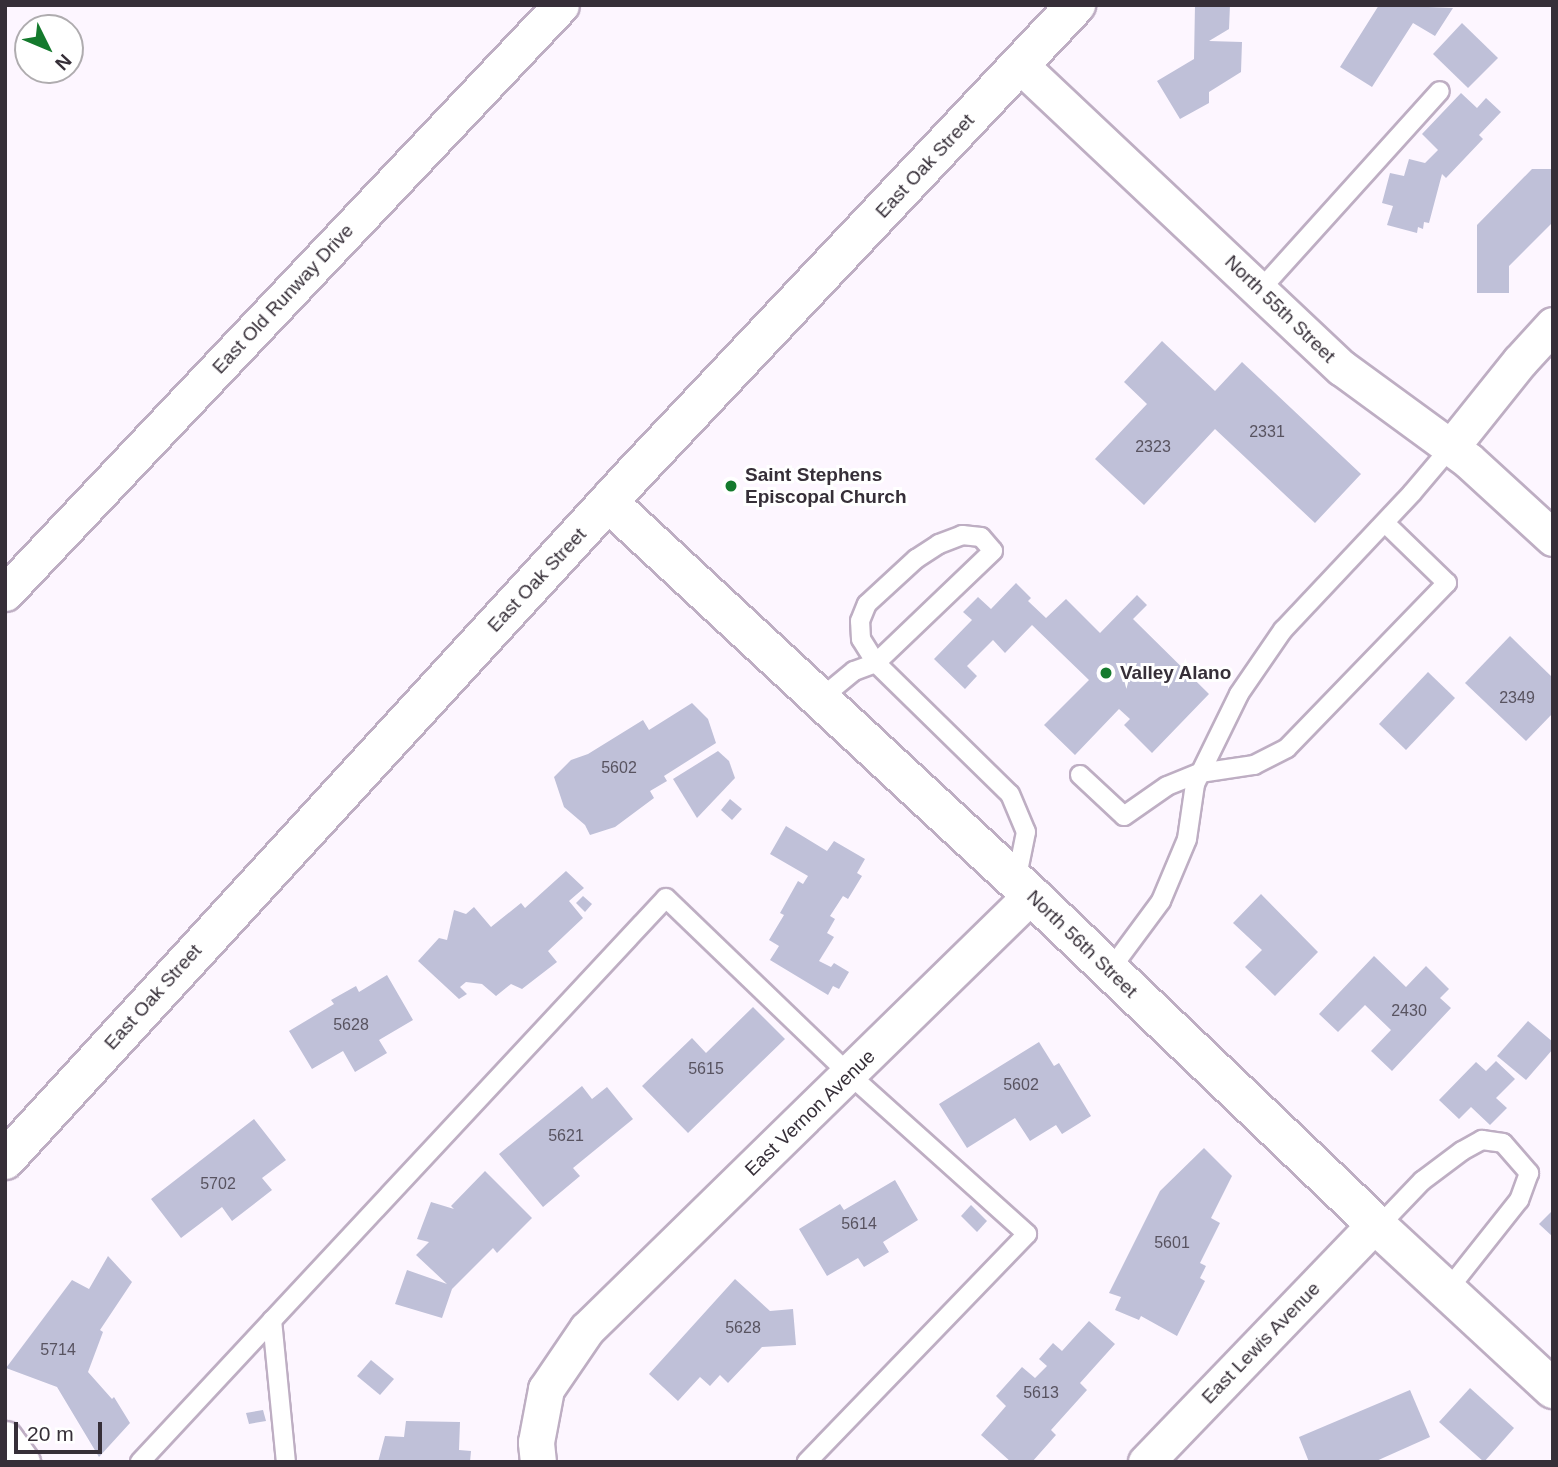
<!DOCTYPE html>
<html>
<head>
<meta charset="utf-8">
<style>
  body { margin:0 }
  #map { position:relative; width:1558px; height:1467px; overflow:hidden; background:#fdf6ff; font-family:Arial,sans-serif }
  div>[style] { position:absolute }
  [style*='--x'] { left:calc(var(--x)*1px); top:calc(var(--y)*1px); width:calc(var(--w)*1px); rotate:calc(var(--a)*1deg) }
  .building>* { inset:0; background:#bfc0d8 }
  .roads { filter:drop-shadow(2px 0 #beaec3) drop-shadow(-2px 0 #beaec3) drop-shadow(0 2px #beaec3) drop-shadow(0 -2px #beaec3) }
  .service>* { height:18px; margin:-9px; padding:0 9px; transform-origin:9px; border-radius:9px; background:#fff }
  .minor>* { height:35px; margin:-17.5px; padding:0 17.5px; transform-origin:17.5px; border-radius:17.5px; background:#fff }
  .tertiary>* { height:38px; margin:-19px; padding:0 19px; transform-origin:19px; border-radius:19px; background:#fff }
  .dots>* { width:19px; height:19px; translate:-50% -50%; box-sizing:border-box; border:4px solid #fff; border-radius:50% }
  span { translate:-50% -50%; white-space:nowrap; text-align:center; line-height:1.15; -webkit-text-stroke:6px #fff; paint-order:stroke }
  .number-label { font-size:16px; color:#585360 }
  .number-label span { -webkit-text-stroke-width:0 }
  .street-label { font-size:19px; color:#362f38 }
  .poi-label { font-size:19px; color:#362f38; font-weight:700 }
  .left { translate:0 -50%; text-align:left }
  .frame { position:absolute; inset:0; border:7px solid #362f38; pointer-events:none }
  .north { position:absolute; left:14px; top:14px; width:70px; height:70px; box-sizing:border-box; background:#fff; border:2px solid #afacaf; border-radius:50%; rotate:133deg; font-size:19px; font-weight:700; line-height:28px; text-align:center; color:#362f38 }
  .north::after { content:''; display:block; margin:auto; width:24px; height:32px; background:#147a2d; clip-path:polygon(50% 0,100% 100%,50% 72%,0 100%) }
  .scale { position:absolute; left:14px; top:1422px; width:88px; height:32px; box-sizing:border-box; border:4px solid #362f38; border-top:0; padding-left:9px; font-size:21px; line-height:24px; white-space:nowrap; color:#362f38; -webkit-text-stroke:5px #fff; paint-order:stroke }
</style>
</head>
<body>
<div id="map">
  <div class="building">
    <div style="clip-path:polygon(1195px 5px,1230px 5px,1229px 29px,1209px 41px,1242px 42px,1241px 72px,1209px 92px,1209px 103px,1180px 119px,1157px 81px,1194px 59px)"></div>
    <div style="clip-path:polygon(1379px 5px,1453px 8px,1435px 36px,1413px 23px,1372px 87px,1340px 67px)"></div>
    <div style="clip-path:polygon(1462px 23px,1498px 58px,1468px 88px,1433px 54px)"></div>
    <div style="clip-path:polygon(1461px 93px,1477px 108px,1486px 98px,1501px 112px,1479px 135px,1483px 139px,1446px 178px,1442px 174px,1429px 223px,1424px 222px,1423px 229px,1418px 227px,1417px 233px,1387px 225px,1393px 206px,1382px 203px,1390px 173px,1404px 176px,1409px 159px,1425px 163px,1438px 150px,1422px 134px)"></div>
    <div style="clip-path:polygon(1532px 169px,1553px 169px,1553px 222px,1509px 266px,1509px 293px,1477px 293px,1477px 225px)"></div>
    <div style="clip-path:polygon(1162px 341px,1215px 391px,1242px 362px,1361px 474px,1315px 523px,1215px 429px,1144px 505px,1095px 459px,1147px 404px,1124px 382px)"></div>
    <div style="clip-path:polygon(1016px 583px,1031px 598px,1028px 601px,1046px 618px,1066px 599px,1100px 633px,1137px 595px,1147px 605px,1133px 619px,1209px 694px,1152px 753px,1124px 725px,1130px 719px,1119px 709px,1075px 755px,1044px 725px,1089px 680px,1032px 625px,1005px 653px,993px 640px,967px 666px,977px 676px,965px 689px,934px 659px,972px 620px,963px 612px,978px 597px,991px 609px)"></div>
    <div style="clip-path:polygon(1510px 636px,1553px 678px,1553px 713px,1526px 741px,1465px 683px)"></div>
    <div style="clip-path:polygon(1428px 672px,1455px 698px,1406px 750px,1379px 724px)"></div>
    <div style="clip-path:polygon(692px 703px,708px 719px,716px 743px,664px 776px,667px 781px,650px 791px,654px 798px,615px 827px,590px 835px,585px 825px,564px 807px,554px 777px,571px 760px,588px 754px,643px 720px,649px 730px)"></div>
    <div style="clip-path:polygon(718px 751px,729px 761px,735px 778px,697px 818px,673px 779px)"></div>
    <div style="clip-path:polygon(730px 799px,742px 809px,732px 820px,721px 810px)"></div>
    <div style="clip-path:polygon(786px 826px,827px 851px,834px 841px,865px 859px,857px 873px,862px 876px,848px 899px,843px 896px,830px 916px,835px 919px,827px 933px,834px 937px,819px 961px,831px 967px,834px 963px,849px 972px,839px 989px,833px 986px,828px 995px,770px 960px,779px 946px,769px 940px,784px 915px,780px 913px,798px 881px,803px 884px,808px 876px,770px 854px)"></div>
    <div style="clip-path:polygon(566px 871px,584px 888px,569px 901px,583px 918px,548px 951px,557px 962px,522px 989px,511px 984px,496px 996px,482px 984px,466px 982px,460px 987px,467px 994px,459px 999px,418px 961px,439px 938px,447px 940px,454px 910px,466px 914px,474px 907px,491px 927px,521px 903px,525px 908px)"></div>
    <div style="clip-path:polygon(1261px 894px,1318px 952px,1275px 996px,1245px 967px,1262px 950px,1233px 923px)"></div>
    <div style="clip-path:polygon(583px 896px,592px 904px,585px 912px,576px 903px)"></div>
    <div style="clip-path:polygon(1374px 956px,1406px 987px,1426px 966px,1449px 989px,1440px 998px,1451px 1008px,1392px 1071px,1371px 1051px,1391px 1030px,1365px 1005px,1338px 1032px,1319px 1014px)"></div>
    <div style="clip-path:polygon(387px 975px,413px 1020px,379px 1040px,387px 1053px,355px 1072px,343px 1051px,312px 1069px,289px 1031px,334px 1004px,331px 1000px,356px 986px,359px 992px)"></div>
    <div style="clip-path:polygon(753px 1007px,785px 1039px,688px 1133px,642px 1086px,692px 1038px,706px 1053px)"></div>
    <div style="clip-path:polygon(1528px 1021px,1553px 1042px,1553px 1049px,1526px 1080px,1497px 1056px)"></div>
    <div style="clip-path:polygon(1039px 1042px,1054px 1066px,1059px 1063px,1091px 1116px,1062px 1134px,1056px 1125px,1030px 1141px,1015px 1118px,967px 1148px,939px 1104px)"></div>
    <div style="clip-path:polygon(1496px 1061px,1515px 1079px,1496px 1098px,1507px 1108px,1490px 1125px,1471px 1107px,1459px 1119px,1439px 1100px,1476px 1062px,1486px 1071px)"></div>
    <div style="clip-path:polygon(582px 1086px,592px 1099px,607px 1087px,633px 1119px,573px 1168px,580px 1176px,543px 1207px,499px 1154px)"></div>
    <div style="clip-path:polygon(254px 1119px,286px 1160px,262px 1178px,272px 1190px,232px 1221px,222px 1207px,181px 1238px,151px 1199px)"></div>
    <div style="clip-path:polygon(1204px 1148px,1232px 1176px,1211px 1218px,1220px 1223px,1200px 1263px,1206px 1266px,1200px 1278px,1205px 1281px,1177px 1336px,1141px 1316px,1139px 1320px,1115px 1310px,1121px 1297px,1109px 1293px,1160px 1191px)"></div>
    <div style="clip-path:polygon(485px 1171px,532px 1218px,497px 1253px,493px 1248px,452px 1289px,442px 1318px,395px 1304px,407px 1270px,447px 1284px,416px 1255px,429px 1242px,417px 1239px,431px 1202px,454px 1209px,451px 1206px)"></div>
    <div style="clip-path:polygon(895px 1180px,918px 1220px,883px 1242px,889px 1252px,864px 1267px,858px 1258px,827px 1276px,799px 1229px,840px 1204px,844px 1210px)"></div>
    <div style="clip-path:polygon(971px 1205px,987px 1221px,977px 1232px,961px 1216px)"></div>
    <div style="clip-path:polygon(1553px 1210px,1553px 1237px,1539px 1224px)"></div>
    <div style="clip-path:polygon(108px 1256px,132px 1282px,100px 1330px,103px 1332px,88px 1372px,112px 1399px,114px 1397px,130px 1423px,99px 1457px,57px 1387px,6px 1368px,72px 1280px,89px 1289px)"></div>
    <div style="clip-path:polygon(735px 1279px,770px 1311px,793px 1309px,796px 1345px,762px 1347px,728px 1383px,720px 1375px,710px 1386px,700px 1377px,678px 1401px,649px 1374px)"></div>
    <div style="clip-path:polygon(1089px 1321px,1115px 1344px,1080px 1383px,1087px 1390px,1051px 1430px,1056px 1435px,1032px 1462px,1011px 1462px,981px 1435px,1006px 1406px,996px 1396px,1022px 1367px,1035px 1378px,1047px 1366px,1039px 1359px,1053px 1343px,1062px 1351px)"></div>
    <div style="clip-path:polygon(371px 1360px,394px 1379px,380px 1395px,357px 1376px)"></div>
    <div style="clip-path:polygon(1470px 1388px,1514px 1428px,1484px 1462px,1439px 1422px)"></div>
    <div style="clip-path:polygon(1410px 1390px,1430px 1437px,1374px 1462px,1309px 1462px,1299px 1437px)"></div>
    <div style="clip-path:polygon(263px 1410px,266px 1421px,249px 1424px,246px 1413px)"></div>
    <div style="clip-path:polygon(406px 1421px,460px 1422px,459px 1450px,471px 1451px,470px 1462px,378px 1462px,385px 1436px,404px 1437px)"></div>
  </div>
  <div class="roads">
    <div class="service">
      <div style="--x:1260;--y:290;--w:268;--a:-47.9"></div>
      <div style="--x:962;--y:535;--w:19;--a:6"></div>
      <div style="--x:981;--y:537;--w:18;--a:49"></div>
      <div style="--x:993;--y:551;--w:162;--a:136.3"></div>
      <div style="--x:876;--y:663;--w:28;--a:-122"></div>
      <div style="--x:861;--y:639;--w:18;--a:-93"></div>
      <div style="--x:860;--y:621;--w:18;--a:-68"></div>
      <div style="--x:867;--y:604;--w:67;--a:-42.6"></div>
      <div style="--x:916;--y:559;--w:27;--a:-33"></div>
      <div style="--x:939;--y:544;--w:25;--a:-21"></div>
      <div style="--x:820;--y:699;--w:44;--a:-39.5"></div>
      <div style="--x:854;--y:671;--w:23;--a:-20"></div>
      <div style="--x:876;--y:663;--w:187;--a:44.4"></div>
      <div style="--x:1010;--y:794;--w:41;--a:67.2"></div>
      <div style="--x:1026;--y:832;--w:50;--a:101.5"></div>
      <div style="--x:1080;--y:775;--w:60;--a:43"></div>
      <div style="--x:1124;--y:816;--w:52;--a:-34.9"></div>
      <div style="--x:1167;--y:786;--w:35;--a:-22"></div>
      <div style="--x:1200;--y:773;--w:55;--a:-8.4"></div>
      <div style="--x:1254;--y:765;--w:37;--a:-27"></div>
      <div style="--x:1287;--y:748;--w:230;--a:-45.9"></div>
      <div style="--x:1447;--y:583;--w:86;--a:-135.9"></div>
      <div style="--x:1110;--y:970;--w:86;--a:-53.5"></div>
      <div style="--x:1161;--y:901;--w:67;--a:-67.2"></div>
      <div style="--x:1187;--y:839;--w:56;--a:-81.7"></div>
      <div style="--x:1195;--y:784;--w:100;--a:-63.9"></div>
      <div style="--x:1239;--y:694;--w:78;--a:-55.5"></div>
      <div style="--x:1283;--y:630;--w:188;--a:-46.7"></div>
      <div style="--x:1412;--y:493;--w:60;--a:-49.7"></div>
      <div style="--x:1378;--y:1227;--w:64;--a:-46.3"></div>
      <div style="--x:1422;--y:1181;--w:50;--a:-36.9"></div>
      <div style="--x:1462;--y:1151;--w:23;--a:-29"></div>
      <div style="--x:1482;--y:1140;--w:21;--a:8"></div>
      <div style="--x:1503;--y:1143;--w:40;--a:49"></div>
      <div style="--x:1529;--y:1173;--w:29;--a:110"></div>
      <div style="--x:1519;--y:1200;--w:116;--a:128.4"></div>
      <div style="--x:272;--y:1320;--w:143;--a:84.4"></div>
      <div style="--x:140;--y:1462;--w:771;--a:-47"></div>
      <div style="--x:666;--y:898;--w:255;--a:43.9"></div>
      <div style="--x:850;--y:1075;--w:238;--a:41.9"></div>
      <div style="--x:1027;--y:1234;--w:317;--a:134"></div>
    </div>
    <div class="minor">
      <div style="--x:1020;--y:65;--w:442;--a:43.3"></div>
      <div style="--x:1342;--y:368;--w:157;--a:36.2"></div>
      <div style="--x:1469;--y:461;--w:114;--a:42.5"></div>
      <div style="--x:1451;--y:447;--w:110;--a:-51.3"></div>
      <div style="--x:1520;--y:361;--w:49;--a:-47.5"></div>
      <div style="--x:5;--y:593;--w:809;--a:-46.6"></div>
      <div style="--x:5;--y:1439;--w:29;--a:54"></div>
      <div style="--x:538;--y:1462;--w:20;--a:-96"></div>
      <div style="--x:536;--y:1442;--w:54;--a:-79.3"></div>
      <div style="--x:546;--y:1389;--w:73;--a:-55.7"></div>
      <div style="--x:587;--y:1329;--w:621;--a:-44.35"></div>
      <div style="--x:1146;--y:1462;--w:330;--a:-46.1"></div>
    </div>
    <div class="tertiary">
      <div style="--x:608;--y:502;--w:577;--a:42.89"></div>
      <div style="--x:1031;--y:895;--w:476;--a:43.7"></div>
      <div style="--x:1375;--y:1224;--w:243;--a:42.8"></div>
      <div style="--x:5;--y:1160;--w:926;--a:-47.49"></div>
      <div style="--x:631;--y:477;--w:649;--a:-46.69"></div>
    </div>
  </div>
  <div class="dots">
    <div style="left:731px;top:486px;background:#147a2d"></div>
    <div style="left:1106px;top:673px;background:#147a2d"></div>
  </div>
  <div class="number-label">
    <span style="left:1267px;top:432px">2331</span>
    <span style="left:1153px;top:447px">2323</span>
    <span style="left:1517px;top:698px">2349</span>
    <span style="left:619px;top:768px">5602</span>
    <span style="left:1409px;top:1011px">2430</span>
    <span style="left:351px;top:1025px">5628</span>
    <span style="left:706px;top:1069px">5615</span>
    <span style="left:1021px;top:1085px">5602</span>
    <span style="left:566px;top:1136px">5621</span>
    <span style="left:218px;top:1184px">5702</span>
    <span style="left:859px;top:1224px">5614</span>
    <span style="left:1172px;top:1243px">5601</span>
    <span style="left:743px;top:1328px">5628</span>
    <span style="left:58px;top:1350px">5714</span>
    <span style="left:1041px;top:1393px">5613</span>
  </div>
  <div class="street-label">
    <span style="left:925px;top:166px;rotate:-47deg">East Oak Street</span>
    <span style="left:283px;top:299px;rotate:-47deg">East Old Runway Drive</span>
    <span style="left:1280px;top:309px;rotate:44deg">North 55th Street</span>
    <span style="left:537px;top:580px;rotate:-47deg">East Oak Street</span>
    <span style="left:1082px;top:944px;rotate:44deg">North 56th Street</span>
    <span style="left:153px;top:997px;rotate:-48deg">East Oak Street</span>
    <span style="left:810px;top:1113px;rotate:-44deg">East Vernon Avenue</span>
    <span style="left:1261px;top:1343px;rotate:-46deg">East Lewis Avenue</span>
  </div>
  <div class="poi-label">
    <span class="left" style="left:745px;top:486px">Saint Stephens<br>Episcopal Church</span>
    <span class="left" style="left:1120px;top:673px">Valley Alano</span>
  </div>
  <div class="frame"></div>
  <div class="north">N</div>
  <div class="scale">20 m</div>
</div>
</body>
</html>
